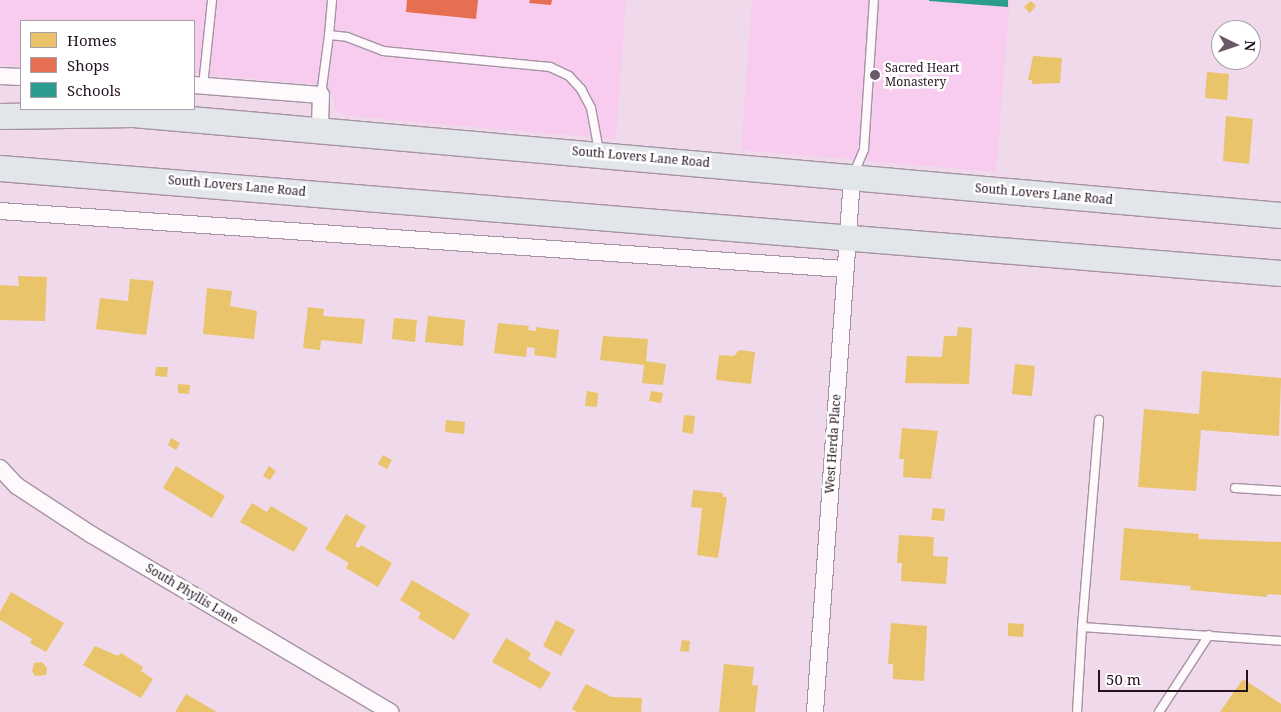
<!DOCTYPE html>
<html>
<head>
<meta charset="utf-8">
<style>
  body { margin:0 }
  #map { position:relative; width:1281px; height:712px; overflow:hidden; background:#f0d9eb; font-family:"Noto Serif",serif }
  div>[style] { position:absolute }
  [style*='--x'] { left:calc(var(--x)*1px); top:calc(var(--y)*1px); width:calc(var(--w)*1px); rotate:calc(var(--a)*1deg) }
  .built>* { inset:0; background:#f7ccee }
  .homes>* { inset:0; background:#e9c46a }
  .shops>* { inset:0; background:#e76f51 }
  .schools>* { inset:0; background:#2a9d8f }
  .roads { filter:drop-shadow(1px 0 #a693a2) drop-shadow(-1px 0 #a693a2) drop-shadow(0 1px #a693a2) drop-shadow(0 -1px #a693a2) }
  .service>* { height:8px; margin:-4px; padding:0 4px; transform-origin:4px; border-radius:4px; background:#fdf9fc }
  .minor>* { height:16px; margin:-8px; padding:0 8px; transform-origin:8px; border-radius:8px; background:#fdf9fc }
  .primary>* { height:25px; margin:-12.5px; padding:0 12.5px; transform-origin:12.5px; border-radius:12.5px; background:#e2e6ea }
  .dots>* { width:14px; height:14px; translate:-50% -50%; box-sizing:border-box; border:2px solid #fff; border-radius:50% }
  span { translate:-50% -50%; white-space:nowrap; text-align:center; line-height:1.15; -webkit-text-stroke:5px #fff; paint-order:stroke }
  .poi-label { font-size:12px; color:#241221 }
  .left { translate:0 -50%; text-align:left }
  .street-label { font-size:12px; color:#241221 }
  .legend { position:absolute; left:20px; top:20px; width:175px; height:90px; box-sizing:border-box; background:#fff; border:1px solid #a7a0a6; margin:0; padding:6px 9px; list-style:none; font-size:15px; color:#241221 }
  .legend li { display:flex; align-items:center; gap:10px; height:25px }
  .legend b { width:25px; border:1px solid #a7a0a6 }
  .north { position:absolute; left:1211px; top:20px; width:50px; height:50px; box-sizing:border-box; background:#fff; border:1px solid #a7a0a6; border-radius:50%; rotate:94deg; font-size:14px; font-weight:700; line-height:20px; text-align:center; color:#241221 }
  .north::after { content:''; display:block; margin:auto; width:18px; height:22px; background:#6b5868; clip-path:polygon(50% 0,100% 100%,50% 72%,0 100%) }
  .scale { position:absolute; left:1098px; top:670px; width:150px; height:22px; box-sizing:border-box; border:2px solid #241221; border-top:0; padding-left:6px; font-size:15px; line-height:18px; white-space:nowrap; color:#241221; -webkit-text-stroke:4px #fff; paint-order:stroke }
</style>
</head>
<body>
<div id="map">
  <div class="built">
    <div style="clip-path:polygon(0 0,626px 0,616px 139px,360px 117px,341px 114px,335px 107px,333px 95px,317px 84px,194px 74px,194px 21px,21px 21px,21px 66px,0 65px)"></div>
    <div style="clip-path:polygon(752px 0,1010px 0,996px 172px,741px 150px)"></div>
  </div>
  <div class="homes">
    <div style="clip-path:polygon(1031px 1px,1036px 6px,1030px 13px,1024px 7px)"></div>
    <div style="clip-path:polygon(1218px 40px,1221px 40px,1221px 54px,1217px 54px)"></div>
    <div style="clip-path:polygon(1033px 56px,1062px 58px,1060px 83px,1032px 84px,1032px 80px,1028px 80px)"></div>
    <div style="clip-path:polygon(1207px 72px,1229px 74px,1227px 100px,1205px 98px)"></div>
    <div style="clip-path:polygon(1226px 116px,1253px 119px,1249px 164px,1223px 161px)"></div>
    <div style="clip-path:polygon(18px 276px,47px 277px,45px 321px,0 320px,0 285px,19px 286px)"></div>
    <div style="clip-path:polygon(130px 279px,154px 281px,146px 335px,96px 329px,100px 298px,128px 301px)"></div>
    <div style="clip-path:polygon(207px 288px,232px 291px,230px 306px,257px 311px,254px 339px,203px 334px)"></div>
    <div style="clip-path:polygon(308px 307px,324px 309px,323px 316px,365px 319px,362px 344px,321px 340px,320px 350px,303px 348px)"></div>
    <div style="clip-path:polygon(428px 316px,465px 320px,463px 346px,425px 342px)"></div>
    <div style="clip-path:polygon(394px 318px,417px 320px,415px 342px,392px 339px)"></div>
    <div style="clip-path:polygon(498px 323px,529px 326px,528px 330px,536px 331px,536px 327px,559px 330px,556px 358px,534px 355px,535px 348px,527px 347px,526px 357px,494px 353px)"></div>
    <div style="clip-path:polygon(958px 327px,972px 328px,969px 384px,905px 383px,907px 356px,942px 357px,944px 336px,957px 336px)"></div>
    <div style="clip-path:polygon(603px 336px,648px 339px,646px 361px,666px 364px,663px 385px,642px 383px,644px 365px,600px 360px)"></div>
    <div style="clip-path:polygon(739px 350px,755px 352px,751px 384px,716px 380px,719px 355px,734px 356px)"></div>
    <div style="clip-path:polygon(1015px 364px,1035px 366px,1032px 396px,1012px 394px)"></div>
    <div style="clip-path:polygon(156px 367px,168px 367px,167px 377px,155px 376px)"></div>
    <div style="clip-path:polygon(1202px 371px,1281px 378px,1279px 436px,1201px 430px,1196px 491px,1138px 487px,1144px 409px,1199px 414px)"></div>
    <div style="clip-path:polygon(178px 384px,190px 385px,189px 394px,178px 393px)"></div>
    <div style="clip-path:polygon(587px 391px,598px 393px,597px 407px,585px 406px)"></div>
    <div style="clip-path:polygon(651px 391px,663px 393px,661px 403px,649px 401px)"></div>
    <div style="clip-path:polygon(684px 415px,695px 416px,693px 434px,682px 432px)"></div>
    <div style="clip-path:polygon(446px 420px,465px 422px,464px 434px,445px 432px)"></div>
    <div style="clip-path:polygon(902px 428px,938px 431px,931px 479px,903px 477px,904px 459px,899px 459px)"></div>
    <div style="clip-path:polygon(171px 438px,180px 443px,176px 450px,168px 445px)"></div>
    <div style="clip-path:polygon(383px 455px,392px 460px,387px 469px,378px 464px)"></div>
    <div style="clip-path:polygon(176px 466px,225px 496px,212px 518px,163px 488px)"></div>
    <div style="clip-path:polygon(269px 466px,276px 471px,270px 480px,263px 476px)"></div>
    <div style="clip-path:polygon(693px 490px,723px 493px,723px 497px,727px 497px,718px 558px,697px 555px,702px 508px,691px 507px)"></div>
    <div style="clip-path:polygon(252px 503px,267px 512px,271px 506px,308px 528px,294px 552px,240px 522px)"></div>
    <div style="clip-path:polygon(933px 508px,945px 509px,944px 521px,931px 520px)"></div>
    <div style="clip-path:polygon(346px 514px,366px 526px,355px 546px,359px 548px,361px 545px,392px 563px,378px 587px,346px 568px,349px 563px,325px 549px)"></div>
    <div style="clip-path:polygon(1124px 528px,1199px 534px,1198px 539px,1281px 542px,1281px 595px,1267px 594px,1267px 597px,1190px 590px,1191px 586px,1120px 580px)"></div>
    <div style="clip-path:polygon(899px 535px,934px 537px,933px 556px,948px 557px,946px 584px,901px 581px,902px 563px,897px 563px)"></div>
    <div style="clip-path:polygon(412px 580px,470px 614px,454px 640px,418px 618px,421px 613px,400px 600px)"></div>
    <div style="clip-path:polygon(11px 592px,64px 623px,46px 652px,30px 643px,32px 639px,0 620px,0 612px)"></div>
    <div style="clip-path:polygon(556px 620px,575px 630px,561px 656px,543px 646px)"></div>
    <div style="clip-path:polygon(891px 623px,927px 626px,924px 681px,893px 679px,893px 664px,888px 664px)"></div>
    <div style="clip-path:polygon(1008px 623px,1024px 624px,1023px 637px,1008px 636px)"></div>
    <div style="clip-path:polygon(506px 638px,531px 653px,528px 659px,551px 673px,541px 689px,492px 662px)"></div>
    <div style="clip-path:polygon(682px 640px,690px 641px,689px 652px,680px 651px)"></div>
    <div style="clip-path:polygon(95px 646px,118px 656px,121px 653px,143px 667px,141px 671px,153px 679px,141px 698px,83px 665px)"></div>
    <div style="clip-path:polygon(42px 662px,47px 668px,46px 675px,35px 676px,32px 671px,34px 663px)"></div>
    <div style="clip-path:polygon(724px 664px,754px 667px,752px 685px,758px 686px,755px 712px,719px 712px)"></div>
    <div style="clip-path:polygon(1243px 679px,1281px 704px,1281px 712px,1220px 712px)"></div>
    <div style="clip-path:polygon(586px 684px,612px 697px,642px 698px,641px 712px,577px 712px,572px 709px)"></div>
    <div style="clip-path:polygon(186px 694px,217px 712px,175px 712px)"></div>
  </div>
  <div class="shops">
    <div style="clip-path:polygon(407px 0,478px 0,476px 19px,406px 12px)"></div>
    <div style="clip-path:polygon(530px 0,552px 0,551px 5px,529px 3px)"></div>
  </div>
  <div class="schools">
    <div style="clip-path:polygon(1008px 0,1008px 7px,929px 1px,929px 0)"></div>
  </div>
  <div class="roads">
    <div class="service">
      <div style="--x:329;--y:35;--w:35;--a:-85"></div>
      <div style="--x:203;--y:86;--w:86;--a:-84"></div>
      <div style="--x:321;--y:95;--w:61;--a:-82.4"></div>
      <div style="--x:329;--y:35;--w:18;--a:6"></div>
      <div style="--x:347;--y:37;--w:39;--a:21"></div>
      <div style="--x:383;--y:51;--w:168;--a:5.5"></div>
      <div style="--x:550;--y:67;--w:21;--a:25"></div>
      <div style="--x:569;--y:76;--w:18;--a:47"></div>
      <div style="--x:581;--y:89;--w:21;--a:62"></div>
      <div style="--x:591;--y:108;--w:44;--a:79.5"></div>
      <div style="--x:854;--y:173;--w:26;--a:-67"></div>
      <div style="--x:864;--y:149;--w:149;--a:-86.2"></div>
      <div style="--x:1235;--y:488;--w:46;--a:3.7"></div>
      <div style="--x:1082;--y:627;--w:208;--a:-85.3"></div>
      <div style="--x:1077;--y:712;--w:85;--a:-86.6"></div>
      <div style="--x:1082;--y:627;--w:199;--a:4"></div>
      <div style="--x:1159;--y:712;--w:92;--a:-57"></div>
    </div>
    <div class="minor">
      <div style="--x:0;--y:76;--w:21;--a:3"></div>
      <div style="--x:194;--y:85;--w:127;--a:4.5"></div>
      <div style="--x:321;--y:95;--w:37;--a:92"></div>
      <div style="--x:0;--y:211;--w:847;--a:3.93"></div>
      <div style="--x:0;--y:468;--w:25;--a:47"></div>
      <div style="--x:17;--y:486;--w:90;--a:33.2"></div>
      <div style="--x:92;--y:535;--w:347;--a:30.7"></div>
      <div style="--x:815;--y:712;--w:536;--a:-86.04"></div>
    </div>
    <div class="primary">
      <div style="--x:0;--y:116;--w:133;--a:-0.9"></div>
      <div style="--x:133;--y:114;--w:1152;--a:5.03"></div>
      <div style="--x:0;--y:168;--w:1285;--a:4.69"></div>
    </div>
  </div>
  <div class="dots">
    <div style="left:875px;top:75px;background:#6b5868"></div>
  </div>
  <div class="poi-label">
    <span class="left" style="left:885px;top:75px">Sacred Heart<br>Monastery</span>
  </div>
  <div class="street-label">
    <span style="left:641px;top:157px;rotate:5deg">South Lovers Lane Road</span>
    <span style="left:237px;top:186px;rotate:5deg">South Lovers Lane Road</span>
    <span style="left:1044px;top:194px;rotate:5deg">South Lovers Lane Road</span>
    <span style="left:833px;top:444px;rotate:-86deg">West Herda Place</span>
    <span style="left:192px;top:594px;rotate:31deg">South Phyllis Lane</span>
  </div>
  <ul class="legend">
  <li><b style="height:14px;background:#e9c46a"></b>Homes</li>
  <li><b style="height:14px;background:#e76f51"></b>Shops</li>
  <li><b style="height:14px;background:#2a9d8f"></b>Schools</li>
  </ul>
  <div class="north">N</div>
  <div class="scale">50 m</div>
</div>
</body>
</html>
